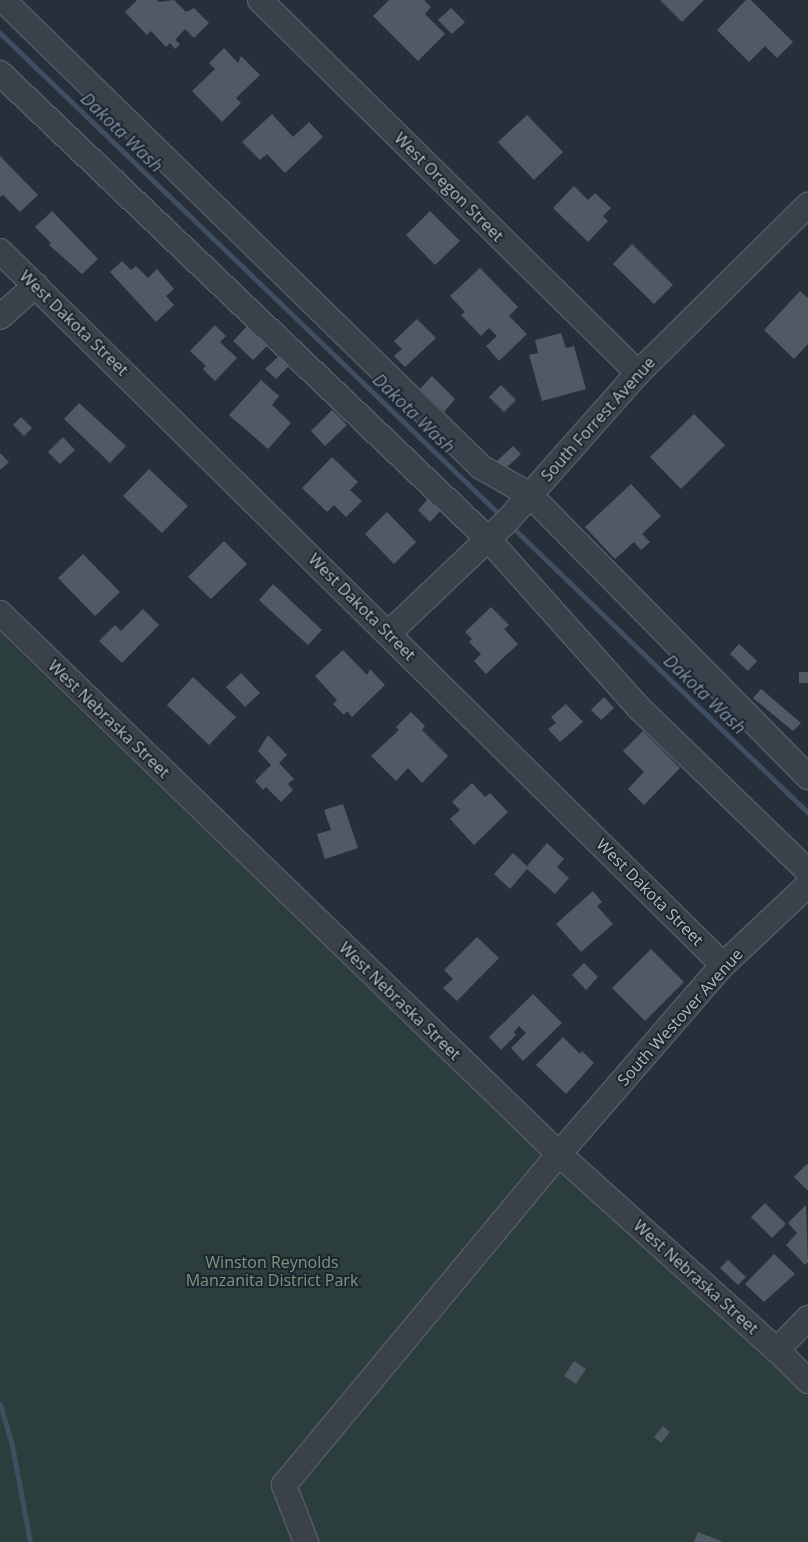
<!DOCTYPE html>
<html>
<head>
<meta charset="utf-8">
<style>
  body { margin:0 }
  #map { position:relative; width:808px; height:1542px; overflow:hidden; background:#272f3a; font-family:"Open Sans",sans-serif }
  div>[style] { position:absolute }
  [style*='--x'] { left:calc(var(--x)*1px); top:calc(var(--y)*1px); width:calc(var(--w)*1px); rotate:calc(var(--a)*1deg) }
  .green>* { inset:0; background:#2c3d3d }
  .stream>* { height:5px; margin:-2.5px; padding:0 2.5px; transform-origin:2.5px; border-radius:2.5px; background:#3f4e60 }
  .building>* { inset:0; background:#505a65 }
  .roads { filter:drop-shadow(1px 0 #555c65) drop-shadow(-1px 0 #555c65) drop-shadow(0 1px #555c65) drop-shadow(0 -1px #555c65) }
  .minor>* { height:24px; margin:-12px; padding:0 12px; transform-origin:12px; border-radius:12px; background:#3a414a }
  span { translate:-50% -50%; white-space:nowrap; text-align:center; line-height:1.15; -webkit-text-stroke:4px #1f262f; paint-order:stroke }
  .street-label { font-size:16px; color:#b6bcc6 }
  .park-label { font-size:16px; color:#77997e }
  .water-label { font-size:18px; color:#7b8ea5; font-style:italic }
</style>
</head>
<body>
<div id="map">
  <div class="green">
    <div style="clip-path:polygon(0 633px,517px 1131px,769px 1355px,808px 1394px,808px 1542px,0 1542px)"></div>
  </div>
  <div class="stream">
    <div style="--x:0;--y:33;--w:697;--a:43.95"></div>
    <div style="--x:510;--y:525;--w:414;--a:44"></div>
    <div style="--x:0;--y:1404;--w:43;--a:73.7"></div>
    <div style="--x:12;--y:1445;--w:99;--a:79.5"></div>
  </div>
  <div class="building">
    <div style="clip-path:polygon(137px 0,157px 0,159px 2px,174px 0,186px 12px,194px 8px,209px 23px,194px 38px,185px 29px,175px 40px,180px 44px,175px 49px,170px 43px,166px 47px,151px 31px,147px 35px,125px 12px)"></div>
    <div style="clip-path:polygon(389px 0,424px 0,431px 7px,425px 14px,445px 34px,418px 61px,373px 16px)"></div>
    <div style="clip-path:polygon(660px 0,704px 0,682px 22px)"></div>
    <div style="clip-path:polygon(746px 0,751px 0,793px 42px,777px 58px,765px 46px,749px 62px,717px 30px)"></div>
    <div style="clip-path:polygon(451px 8px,465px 22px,452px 34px,438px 20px)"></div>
    <div style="clip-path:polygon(224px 48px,238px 63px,241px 56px,260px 75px,236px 98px,241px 103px,222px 122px,192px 91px,215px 69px,209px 63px)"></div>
    <div style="clip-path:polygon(272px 114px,293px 137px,309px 122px,323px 137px,285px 173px,267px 154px,260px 160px,242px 142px)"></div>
    <div style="clip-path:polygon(527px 115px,563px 152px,534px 180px,498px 142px)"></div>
    <div style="clip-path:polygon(0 156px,38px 195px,20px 212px,3px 195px,0 197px)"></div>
    <div style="clip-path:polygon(574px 186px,588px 200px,595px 193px,611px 208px,603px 216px,608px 221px,588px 242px,553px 208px)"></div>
    <div style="clip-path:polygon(52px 211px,98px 259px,82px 274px,49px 245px,51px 243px,35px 227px)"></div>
    <div style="clip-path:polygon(430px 211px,460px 241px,435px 265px,406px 235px)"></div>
    <div style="clip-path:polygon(632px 244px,673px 285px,654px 304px,613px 264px)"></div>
    <div style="clip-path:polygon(122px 261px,131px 270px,136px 266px,148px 278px,157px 269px,174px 289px,166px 296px,174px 305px,156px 322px,110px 272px)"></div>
    <div style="clip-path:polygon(480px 268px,518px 307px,509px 316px,527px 334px,499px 361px,486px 346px,497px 336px,489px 328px,481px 336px,461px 315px,465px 312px,450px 296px)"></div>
    <div style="clip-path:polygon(800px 291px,808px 298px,808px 344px,794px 359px,764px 330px)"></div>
    <div style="clip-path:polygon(417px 319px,436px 338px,405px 367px,394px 356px,402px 349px,394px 341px)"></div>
    <div style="clip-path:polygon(249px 324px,269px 344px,253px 360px,233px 341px)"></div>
    <div style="clip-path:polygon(215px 325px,226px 336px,220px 342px,237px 358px,215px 381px,203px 369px,206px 366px,190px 351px)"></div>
    <div style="clip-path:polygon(561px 333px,566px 348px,574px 346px,586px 389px,542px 401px,529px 355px,538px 353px,535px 340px)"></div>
    <div style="clip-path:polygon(280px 355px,290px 365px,276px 379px,265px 369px)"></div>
    <div style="clip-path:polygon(432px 376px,455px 399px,444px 412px,420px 389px)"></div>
    <div style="clip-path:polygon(261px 380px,279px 396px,272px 405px,291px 423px,268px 449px,229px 415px)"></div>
    <div style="clip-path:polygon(501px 385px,516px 400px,504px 412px,489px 397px)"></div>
    <div style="clip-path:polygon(79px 403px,126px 446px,110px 463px,64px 419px)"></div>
    <div style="clip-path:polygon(332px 410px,347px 425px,325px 446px,311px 431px)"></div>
    <div style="clip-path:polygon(694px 414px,725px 445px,681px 489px,650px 457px)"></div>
    <div style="clip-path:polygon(21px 417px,32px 428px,24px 436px,13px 425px)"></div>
    <div style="clip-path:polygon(63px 437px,75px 450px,60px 464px,48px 452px)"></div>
    <div style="clip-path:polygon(513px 446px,521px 454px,505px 469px,497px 461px)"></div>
    <div style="clip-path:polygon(0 453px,9px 462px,0 470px)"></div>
    <div style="clip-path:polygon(332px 457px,358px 482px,350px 490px,362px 501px,346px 517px,334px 505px,327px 512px,302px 488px)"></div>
    <div style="clip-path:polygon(149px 469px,188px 506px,162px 533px,123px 496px)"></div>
    <div style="clip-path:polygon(631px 484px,661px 516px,642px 534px,650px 542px,641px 550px,634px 542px,615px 559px,585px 527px)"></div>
    <div style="clip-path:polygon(430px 497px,442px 509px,430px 522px,418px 510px)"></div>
    <div style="clip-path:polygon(387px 512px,416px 542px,394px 564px,365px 534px)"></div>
    <div style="clip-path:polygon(224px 541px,247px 564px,211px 599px,188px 577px)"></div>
    <div style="clip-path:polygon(83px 554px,120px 592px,95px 616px,58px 578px)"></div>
    <div style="clip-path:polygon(273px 584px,322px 630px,308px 645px,259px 600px)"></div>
    <div style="clip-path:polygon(491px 607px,509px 625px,504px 629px,518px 644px,486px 674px,474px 661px,481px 654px,469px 642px,472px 639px,465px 632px)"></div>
    <div style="clip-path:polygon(143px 609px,159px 625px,122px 663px,99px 641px,115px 625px,121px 631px)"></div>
    <div style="clip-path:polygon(739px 644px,757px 661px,748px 671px,730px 654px)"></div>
    <div style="clip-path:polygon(343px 650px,367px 675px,370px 669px,385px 685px,352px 717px,347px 711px,344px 715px,333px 704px,337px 700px,315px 676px)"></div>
    <div style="clip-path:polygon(799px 672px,808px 672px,808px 683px,799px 683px)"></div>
    <div style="clip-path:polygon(241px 673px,260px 693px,245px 707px,226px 687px)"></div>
    <div style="clip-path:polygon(193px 677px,236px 717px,209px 745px,167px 705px)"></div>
    <div style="clip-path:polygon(761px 689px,801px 723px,793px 731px,753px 698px)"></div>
    <div style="clip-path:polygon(604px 697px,614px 708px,601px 720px,591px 710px)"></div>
    <div style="clip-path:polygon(566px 704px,583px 722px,560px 742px,548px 729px,556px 723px,551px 717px)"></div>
    <div style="clip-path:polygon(411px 712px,425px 726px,422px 730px,448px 756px,422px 783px,408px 768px,396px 781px,371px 756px,399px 730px,396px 727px)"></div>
    <div style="clip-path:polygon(643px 731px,680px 768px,644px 805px,628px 789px,644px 772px,623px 751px)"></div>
    <div style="clip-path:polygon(268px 735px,287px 755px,279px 763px,294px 779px,288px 784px,293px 790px,281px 802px,266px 787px,263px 790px,255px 781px,271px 765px,258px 751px)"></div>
    <div style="clip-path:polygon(472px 783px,485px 797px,490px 793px,508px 812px,474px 845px,450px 819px,460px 810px,452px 802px)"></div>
    <div style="clip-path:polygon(343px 804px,358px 848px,325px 859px,317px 834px,331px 830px,324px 810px)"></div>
    <div style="clip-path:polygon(547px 843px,564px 859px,557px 867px,569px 878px,555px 894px,527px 869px,510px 889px,494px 874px,513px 853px,527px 866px)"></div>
    <div style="clip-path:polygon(593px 891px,602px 902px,597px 906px,613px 924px,581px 952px,556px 924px)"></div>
    <div style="clip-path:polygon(477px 937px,499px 958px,457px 1001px,443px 988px,453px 979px,444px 970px)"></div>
    <div style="clip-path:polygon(651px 949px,684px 982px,645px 1021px,612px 988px)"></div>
    <div style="clip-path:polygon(584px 963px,598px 977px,586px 990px,572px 975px)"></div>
    <div style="clip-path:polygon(533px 994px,562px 1023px,523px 1061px,511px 1048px,526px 1033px,519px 1026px,514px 1032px,516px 1035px,501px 1050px,489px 1037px)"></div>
    <div style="clip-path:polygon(563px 1037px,580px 1054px,582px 1051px,594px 1063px,566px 1094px,536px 1065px)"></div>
    <div style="clip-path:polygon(807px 1164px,808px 1165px,808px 1191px,794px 1177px)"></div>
    <div style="clip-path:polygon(765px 1203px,786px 1224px,772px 1238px,751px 1217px)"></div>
    <div style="clip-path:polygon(806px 1205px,808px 1262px,805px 1265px,786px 1245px,797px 1233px,788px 1223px)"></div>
    <div style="clip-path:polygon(774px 1254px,795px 1274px,764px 1302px,745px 1284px)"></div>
    <div style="clip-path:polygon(728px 1260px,746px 1277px,738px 1285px,720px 1268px)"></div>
    <div style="clip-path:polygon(574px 1361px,586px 1369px,576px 1384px,564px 1376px)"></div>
    <div style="clip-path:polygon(663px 1426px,670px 1432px,661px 1443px,654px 1437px)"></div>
    <div style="clip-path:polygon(698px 1532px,723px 1542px,694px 1542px)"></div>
  </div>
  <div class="roads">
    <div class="minor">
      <div style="--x:3;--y:0;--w:668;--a:44.33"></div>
      <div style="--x:481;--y:467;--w:56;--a:29.7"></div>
      <div style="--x:530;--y:495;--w:396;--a:45.4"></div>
      <div style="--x:260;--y:0;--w:531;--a:44.62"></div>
      <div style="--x:0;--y:73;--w:675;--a:43.68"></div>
      <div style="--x:488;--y:539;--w:227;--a:48.2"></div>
      <div style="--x:639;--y:708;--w:235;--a:44"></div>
      <div style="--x:0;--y:251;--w:1016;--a:44.64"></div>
      <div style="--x:0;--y:317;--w:48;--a:-41.6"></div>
      <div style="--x:0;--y:613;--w:778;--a:44.06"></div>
      <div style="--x:559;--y:1154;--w:293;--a:42"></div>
      <div style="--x:777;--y:1350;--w:44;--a:45"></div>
      <div style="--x:389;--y:633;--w:163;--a:-43.5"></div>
      <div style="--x:507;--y:521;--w:198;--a:-48.5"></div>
      <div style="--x:638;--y:373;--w:239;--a:-44.7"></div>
      <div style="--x:777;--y:1350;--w:45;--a:-45.9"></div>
      <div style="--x:306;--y:1542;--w:61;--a:-111.1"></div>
      <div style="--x:284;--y:1485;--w:430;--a:-50.3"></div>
      <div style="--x:559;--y:1154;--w:250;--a:-49.1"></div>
      <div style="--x:723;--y:965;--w:117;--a:-43.3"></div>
    </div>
  </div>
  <div class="street-label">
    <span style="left:449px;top:187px;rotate:45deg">West Oregon Street</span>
    <span style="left:74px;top:323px;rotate:44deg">West Dakota Street</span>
    <span style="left:598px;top:419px;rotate:-48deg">South Forrest Avenue</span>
    <span style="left:362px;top:607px;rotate:45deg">West Dakota Street</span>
    <span style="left:109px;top:719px;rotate:44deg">West Nebraska Street</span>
    <span style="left:650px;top:892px;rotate:45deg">West Dakota Street</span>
    <span style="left:400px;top:1001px;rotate:44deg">West Nebraska Street</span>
    <span style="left:680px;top:1017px;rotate:-48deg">South Westover Avenue</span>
    <span style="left:696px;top:1277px;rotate:42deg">West Nebraska Street</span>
  </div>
  <div class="park-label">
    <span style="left:272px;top:1271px">Winston Reynolds<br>Manzanita District Park</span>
  </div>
  <div class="water-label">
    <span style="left:122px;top:132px;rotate:44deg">Dakota Wash</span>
    <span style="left:414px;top:413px;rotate:44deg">Dakota Wash</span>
    <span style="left:705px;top:694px;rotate:44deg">Dakota Wash</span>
  </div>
</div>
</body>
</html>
